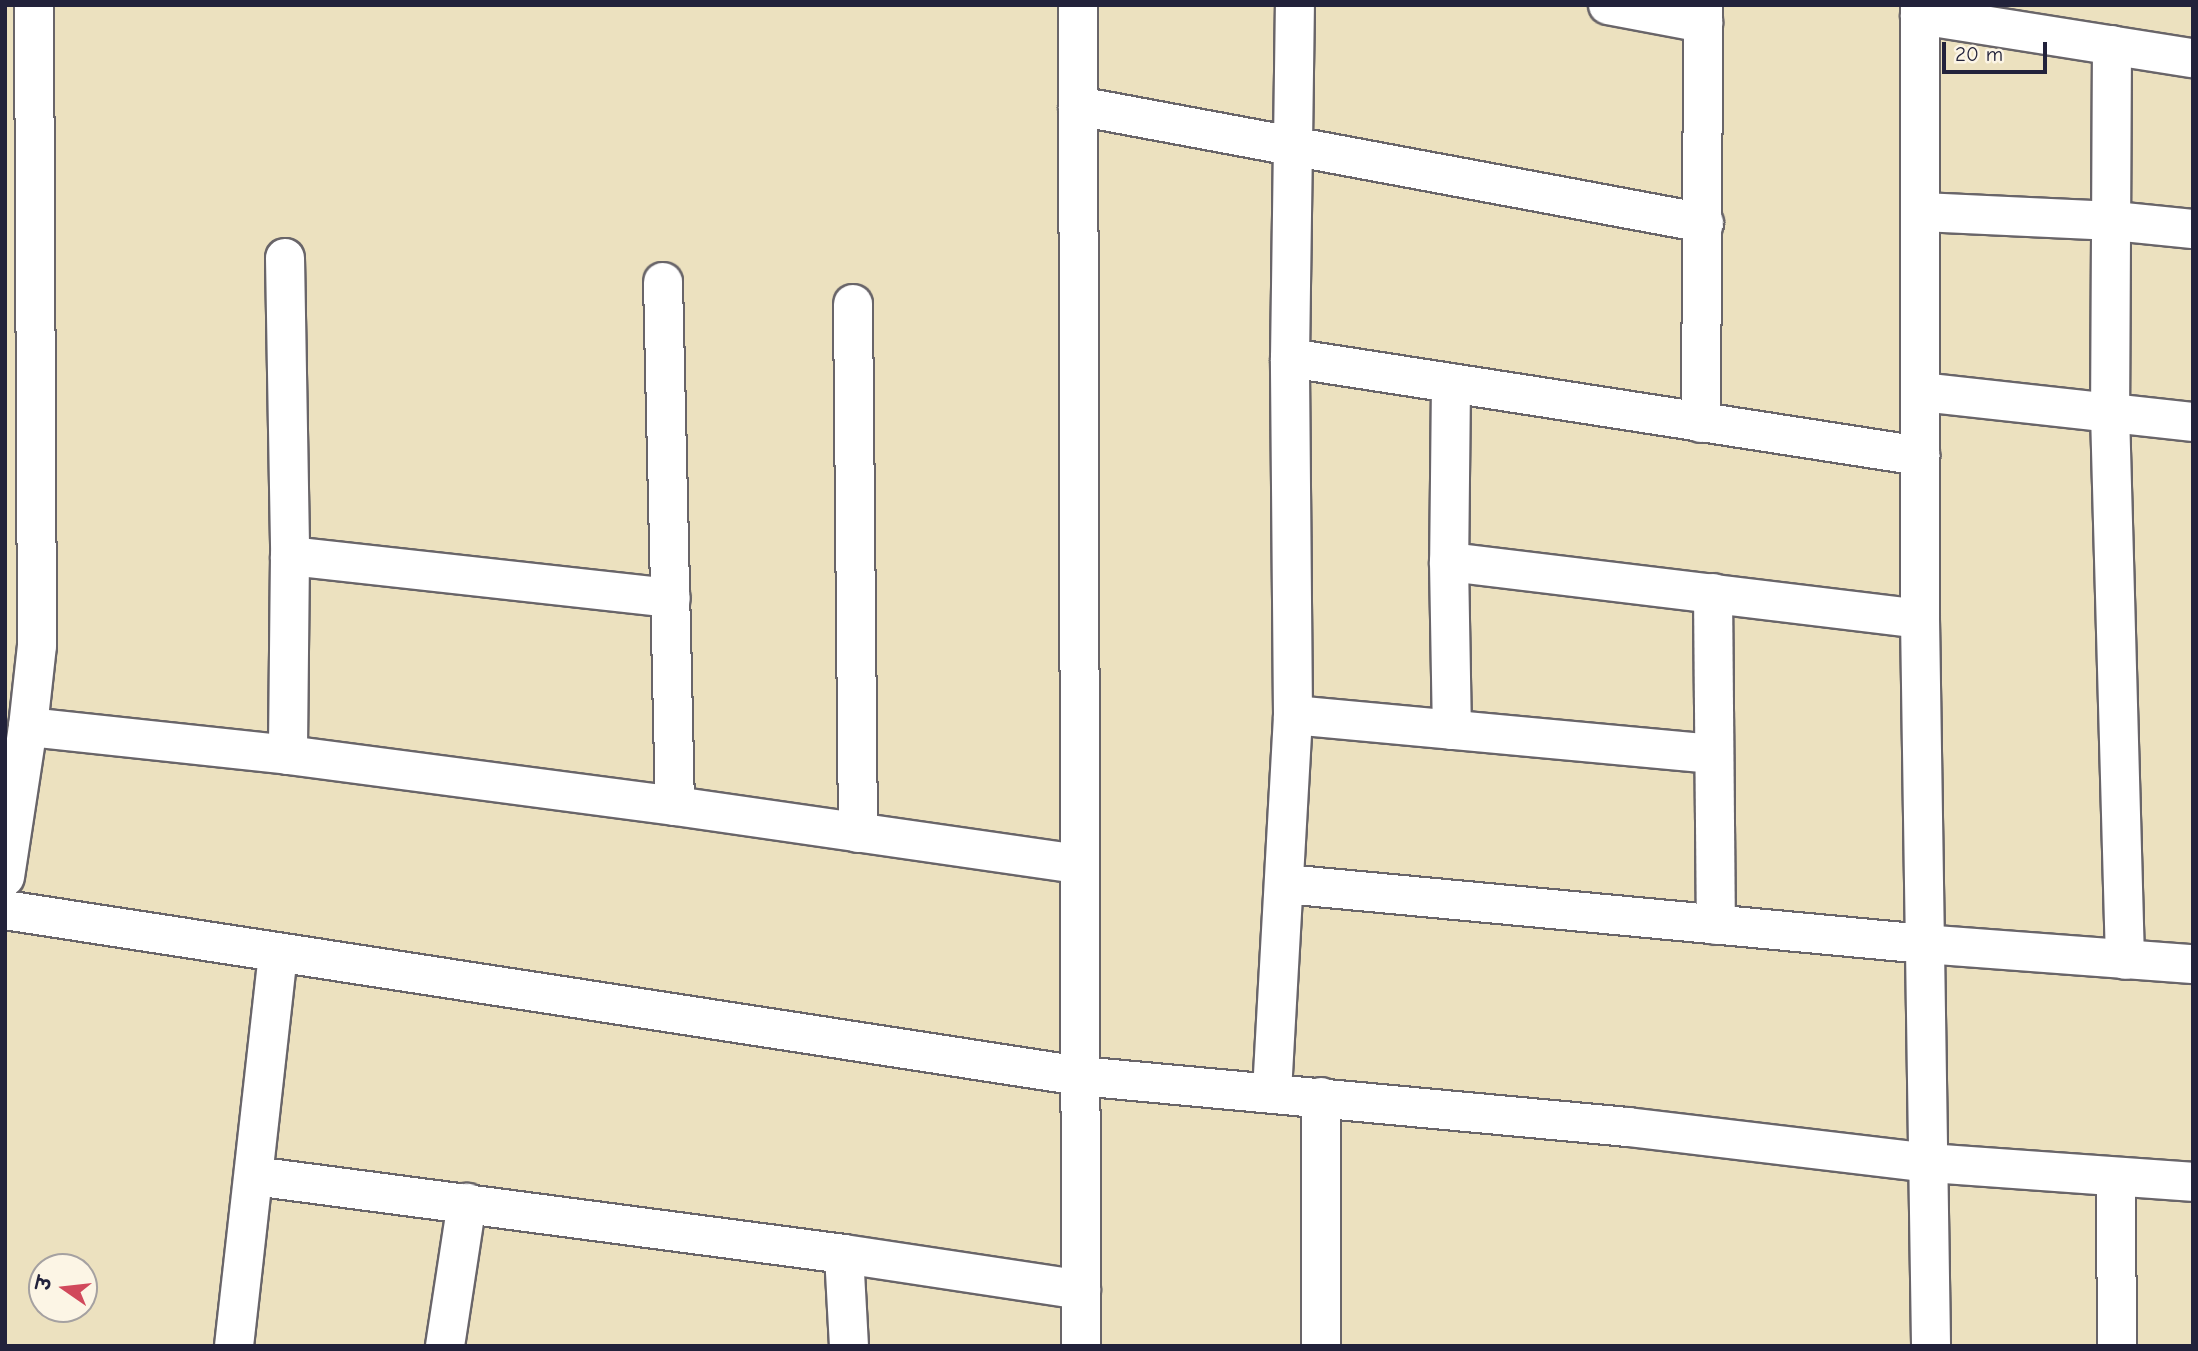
<!DOCTYPE html>
<html>
<head>
<meta charset="utf-8">
<style>
  body { margin:0 }
  #map { position:relative; width:2198px; height:1351px; overflow:hidden; background:#ece1bf; font-family:"Comic Neue","Playpen Sans Deva",sans-serif }
  div>[style] { position:absolute }
  [style*='--x'] { left:calc(var(--x)*1px); top:calc(var(--y)*1px); width:calc(var(--w)*1px); rotate:calc(var(--a)*1deg) }
  .roads { filter:drop-shadow(2px 0 #696569) drop-shadow(-2px 0 #696569) drop-shadow(0 2px #696569) drop-shadow(0 -2px #696569) }
  .minor>* { height:38px; margin:-19px; padding:0 19px; transform-origin:19px; border-radius:19px; background:#fff }
  span { translate:-50% -50%; white-space:nowrap; text-align:center; line-height:1.15; -webkit-text-stroke:6px #fcf5e5; paint-order:stroke }
  .frame { position:absolute; inset:0; border:7px solid #22223b; pointer-events:none }
  .north { position:absolute; left:28px; top:1253px; width:70px; height:70px; box-sizing:border-box; background:#fcf5e5; border:2px solid #a5a1a1; border-radius:50%; rotate:284deg; font-size:19px; font-weight:700; line-height:28px; text-align:center; color:#22223b }
  .north::after { content:''; display:block; margin:auto; width:24px; height:32px; background:#d1495b; clip-path:polygon(50% 0,100% 100%,50% 72%,0 100%) }
  .scale { position:absolute; left:1942px; top:42px; width:105px; height:32px; box-sizing:border-box; border:4px solid #22223b; border-top:0; padding-left:9px; font-size:21px; line-height:24px; white-space:nowrap; color:#22223b; -webkit-text-stroke:5px #fcf5e5; paint-order:stroke }
</style>
</head>
<body>
<div id="map">
  <div class="roads">
    <div class="minor">
      <div style="--x:1078;--y:5;--w:1341;--a:89.87"></div>
      <div style="--x:1608;--y:5;--w:97;--a:10.7"></div>
      <div style="--x:1920;--y:5;--w:614;--a:90"></div>
      <div style="--x:1920;--y:619;--w:727;--a:89.13"></div>
      <div style="--x:1920;--y:15;--w:276;--a:9"></div>
      <div style="--x:2112;--y:45;--w:368;--a:90.3"></div>
      <div style="--x:2110;--y:413;--w:547;--a:88.43"></div>
      <div style="--x:1078;--y:106;--w:637;--a:10.59"></div>
      <div style="--x:1922;--y:212;--w:192;--a:2.7"></div>
      <div style="--x:2114;--y:221;--w:79;--a:5.8"></div>
      <div style="--x:285;--y:258;--w:298;--a:89"></div>
      <div style="--x:290;--y:556;--w:199;--a:90.6"></div>
      <div style="--x:663;--y:282;--w:524;--a:88.69"></div>
      <div style="--x:853;--y:304;--w:529;--a:89.46"></div>
      <div style="--x:1290;--y:358;--w:638;--a:8.84"></div>
      <div style="--x:1451;--y:383;--w:179;--a:90.6"></div>
      <div style="--x:1449;--y:562;--w:168;--a:89"></div>
      <div style="--x:1921;--y:392;--w:274;--a:6.3"></div>
      <div style="--x:1701;--y:423;--w:418;--a:-89.7"></div>
      <div style="--x:290;--y:556;--w:383;--a:6.3"></div>
      <div style="--x:1449;--y:562;--w:474;--a:6.9"></div>
      <div style="--x:1713;--y:593;--w:332;--a:89.5"></div>
      <div style="--x:1293;--y:715;--w:422;--a:5.3"></div>
      <div style="--x:28;--y:727;--w:262;--a:6.1"></div>
      <div style="--x:288;--y:755;--w:390;--a:7.5"></div>
      <div style="--x:675;--y:806;--w:408;--a:8.2"></div>
      <div style="--x:5;--y:877;--w:152;--a:-81.3"></div>
      <div style="--x:28;--y:727;--w:81;--a:-83.7"></div>
      <div style="--x:37;--y:646;--w:641;--a:-90.27"></div>
      <div style="--x:1285;--y:884;--w:642;--a:5.36"></div>
      <div style="--x:1924;--y:944;--w:270;--a:4.3"></div>
      <div style="--x:5;--y:910;--w:1088;--a:8.78"></div>
      <div style="--x:1080;--y:1076;--w:550;--a:5.32"></div>
      <div style="--x:1628;--y:1127;--w:303;--a:6.8"></div>
      <div style="--x:1929;--y:1163;--w:265;--a:4.1"></div>
      <div style="--x:1272;--y:1092;--w:378;--a:-86.8"></div>
      <div style="--x:1293;--y:715;--w:357;--a:-90.5"></div>
      <div style="--x:1290;--y:358;--w:353;--a:-89.2"></div>
      <div style="--x:254;--y:1176;--w:595;--a:7.53"></div>
      <div style="--x:844;--y:1254;--w:240;--a:8.6"></div>
      <div style="--x:2116;--y:1178;--w:168;--a:89.7"></div>
      <div style="--x:844;--y:1254;--w:92;--a:86.9"></div>
      <div style="--x:234;--y:1346;--w:395;--a:-83.6"></div>
      <div style="--x:445;--y:1346;--w:145;--a:-81.3"></div>
      <div style="--x:1321;--y:1346;--w:249;--a:-90"></div>
    </div>
  </div>
  <div class="frame"></div>
  <div class="north">उ</div>
  <div class="scale">20 m</div>
</div>
</body>
</html>
